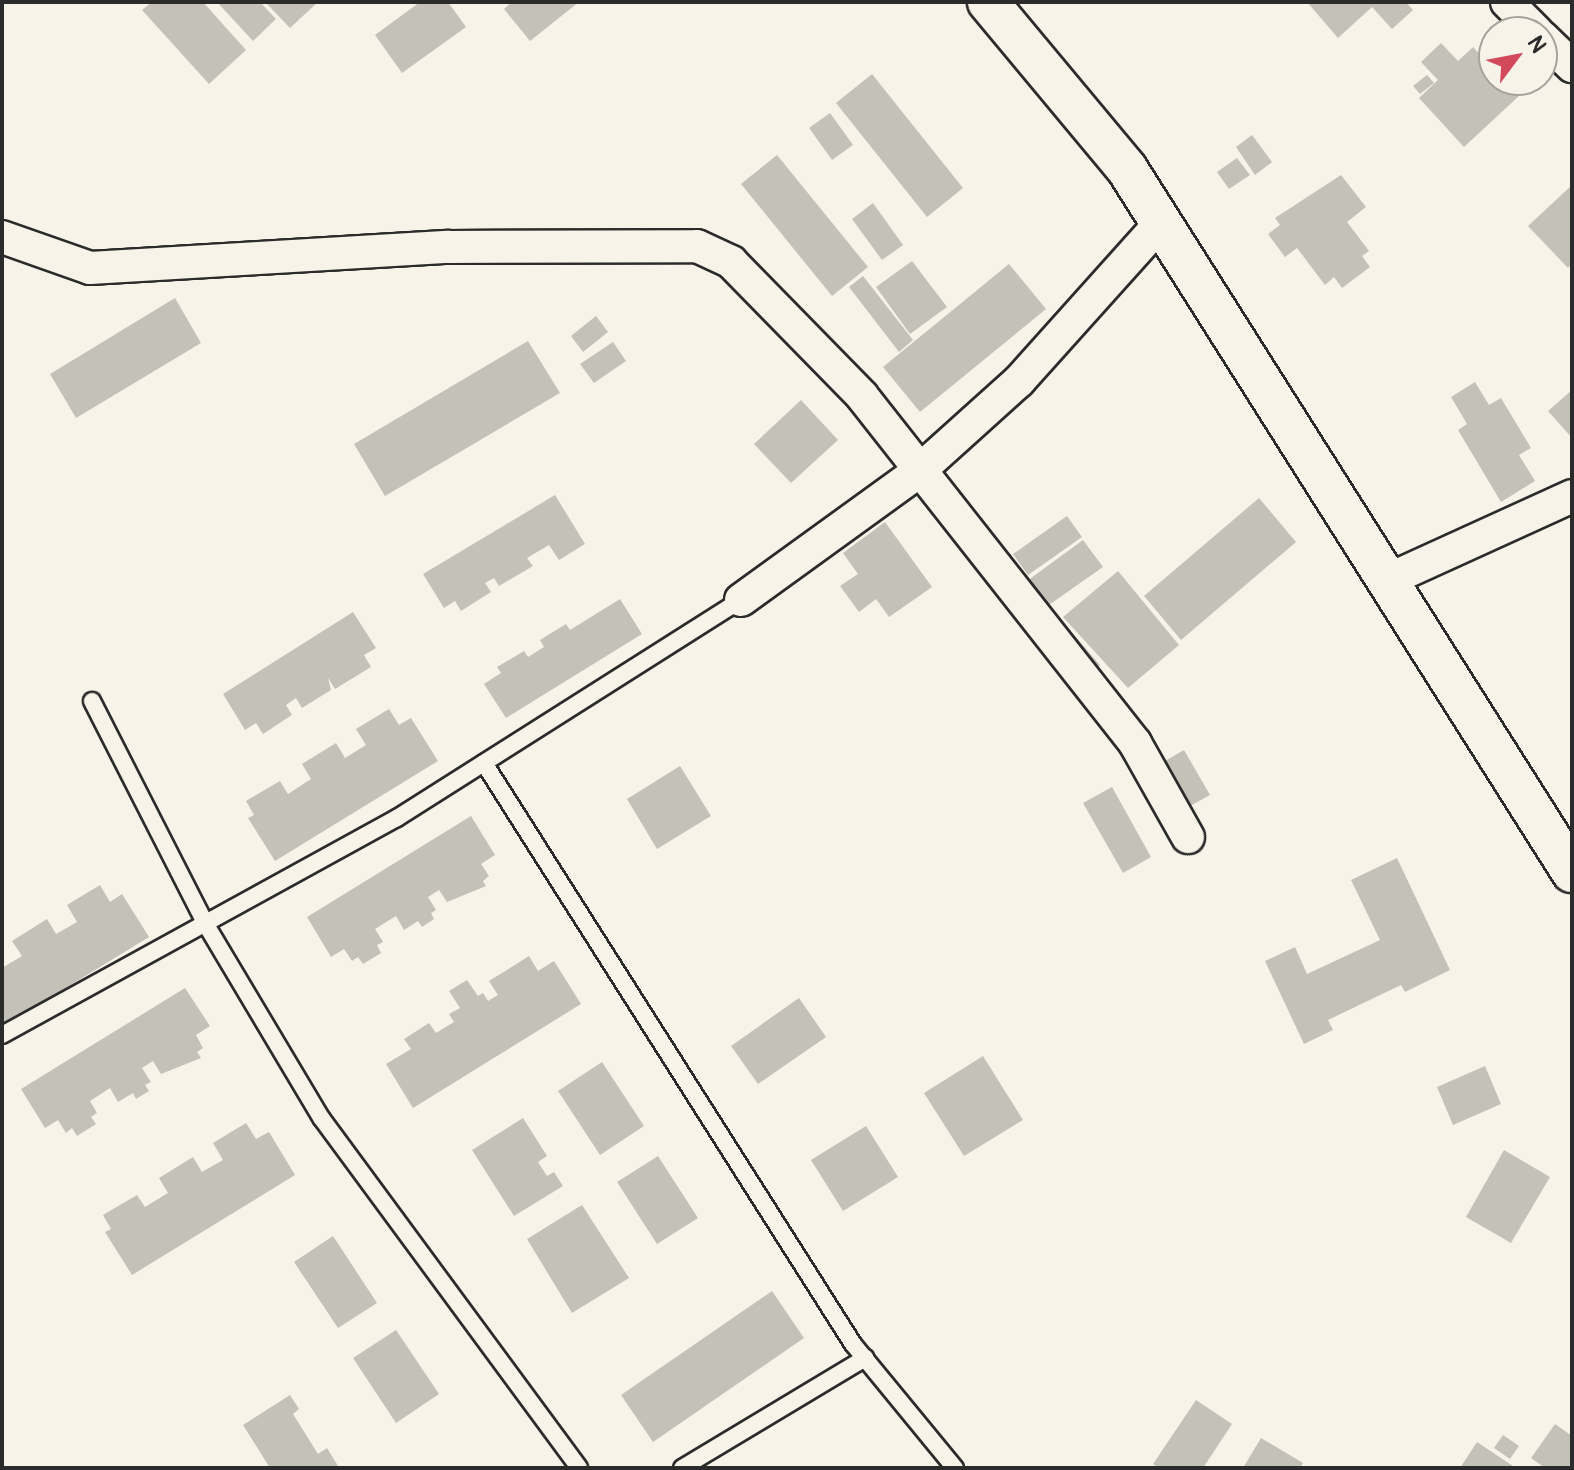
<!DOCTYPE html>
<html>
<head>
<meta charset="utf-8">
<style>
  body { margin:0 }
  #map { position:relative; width:1574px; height:1470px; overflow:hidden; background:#f7f3e8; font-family:Pangolin,sans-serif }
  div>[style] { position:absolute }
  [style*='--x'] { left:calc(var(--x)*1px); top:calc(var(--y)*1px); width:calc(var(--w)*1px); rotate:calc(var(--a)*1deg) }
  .building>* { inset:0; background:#c4c1b9 }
  .roads { filter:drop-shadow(2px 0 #2b2b2b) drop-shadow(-2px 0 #2b2b2b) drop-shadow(0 2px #2b2b2b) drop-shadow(0 -2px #2b2b2b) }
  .service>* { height:16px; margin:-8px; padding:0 8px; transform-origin:8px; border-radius:8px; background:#f7f3e8 }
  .minor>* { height:32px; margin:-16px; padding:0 16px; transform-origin:16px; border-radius:16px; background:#f7f3e8 }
  .tertiary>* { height:40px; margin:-20px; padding:0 20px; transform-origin:20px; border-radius:20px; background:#f7f3e8 }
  span { translate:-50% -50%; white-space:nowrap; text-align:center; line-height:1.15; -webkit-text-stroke:6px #f7f3e8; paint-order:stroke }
  .frame { position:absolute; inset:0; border:4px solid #2b2b2b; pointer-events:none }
  .north { position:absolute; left:1478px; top:16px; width:80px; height:80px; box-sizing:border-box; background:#f7f3e8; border:2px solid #a5a39c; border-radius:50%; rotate:58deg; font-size:22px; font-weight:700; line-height:32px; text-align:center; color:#2b2b2b }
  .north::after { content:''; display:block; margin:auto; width:28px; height:36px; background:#d1495b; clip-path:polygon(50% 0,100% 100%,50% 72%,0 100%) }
</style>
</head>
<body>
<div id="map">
  <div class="building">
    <div style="clip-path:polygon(152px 2px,203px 2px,246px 50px,209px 84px,142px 10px)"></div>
    <div style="clip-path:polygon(217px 2px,260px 2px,276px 19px,253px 41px)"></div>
    <div style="clip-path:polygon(265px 2px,318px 2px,290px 28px)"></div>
    <div style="clip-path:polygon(420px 2px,448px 2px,466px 27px,402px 73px,375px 35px)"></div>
    <div style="clip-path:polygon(512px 2px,579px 2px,530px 41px,504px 9px)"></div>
    <div style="clip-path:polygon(1307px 2px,1406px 2px,1413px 10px,1392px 29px,1372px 7px,1338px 38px)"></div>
    <div style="clip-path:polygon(1441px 43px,1458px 61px,1473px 47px,1494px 70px,1494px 80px,1503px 80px,1519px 96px,1464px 147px,1419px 98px,1438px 80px,1421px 62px)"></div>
    <div style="clip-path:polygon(872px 74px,963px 188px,927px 217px,836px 103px)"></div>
    <div style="clip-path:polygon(1427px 75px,1434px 83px,1420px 94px,1413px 86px)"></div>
    <div style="clip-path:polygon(830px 113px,853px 145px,832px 160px,809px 128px)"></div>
    <div style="clip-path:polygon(1252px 135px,1272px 162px,1255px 175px,1236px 147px)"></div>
    <div style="clip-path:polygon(777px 155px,868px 267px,832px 296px,741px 184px)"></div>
    <div style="clip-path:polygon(1237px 158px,1250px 175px,1229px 189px,1217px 172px)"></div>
    <div style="clip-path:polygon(1341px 175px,1366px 207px,1347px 222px,1369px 251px,1362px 256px,1370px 267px,1342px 288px,1334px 277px,1325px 285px,1297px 248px,1285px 257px,1268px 234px,1280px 225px,1275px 218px)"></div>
    <div style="clip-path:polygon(1572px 185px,1572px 264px,1568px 268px,1528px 226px)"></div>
    <div style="clip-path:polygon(873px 203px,903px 245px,882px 260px,852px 219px)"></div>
    <div style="clip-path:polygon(912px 261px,947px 307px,910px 334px,876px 287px)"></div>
    <div style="clip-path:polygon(1009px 264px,1046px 309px,920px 412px,883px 367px)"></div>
    <div style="clip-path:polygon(863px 276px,913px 340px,899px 352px,849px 287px)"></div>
    <div style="clip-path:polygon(175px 298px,201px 343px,76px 418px,50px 374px)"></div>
    <div style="clip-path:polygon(596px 316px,608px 332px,583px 352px,571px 336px)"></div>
    <div style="clip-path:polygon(528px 341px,560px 393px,385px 496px,354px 444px)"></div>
    <div style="clip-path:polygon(613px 342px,626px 361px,594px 383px,580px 364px)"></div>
    <div style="clip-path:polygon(1475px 382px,1489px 405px,1501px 398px,1531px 448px,1519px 455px,1535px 481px,1501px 502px,1458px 430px,1467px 424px,1451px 397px)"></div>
    <div style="clip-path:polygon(1572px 390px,1572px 438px,1548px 411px)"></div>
    <div style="clip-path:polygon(801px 400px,838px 440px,791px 483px,754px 444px)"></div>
    <div style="clip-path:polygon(555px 495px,585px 544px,559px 560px,549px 545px,527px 558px,533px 566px,499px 586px,494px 578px,485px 583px,491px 592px,461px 611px,455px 601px,444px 608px,423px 574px)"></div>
    <div style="clip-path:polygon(1259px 498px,1296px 542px,1181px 640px,1144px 596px)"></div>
    <div style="clip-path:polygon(1067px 516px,1082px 537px,1028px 575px,1013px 554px)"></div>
    <div style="clip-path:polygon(885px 522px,932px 587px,889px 617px,876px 599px,859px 612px,840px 586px,858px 574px,843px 553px)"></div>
    <div style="clip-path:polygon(1083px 540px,1103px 567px,1046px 607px,1027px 581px)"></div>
    <div style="clip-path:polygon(1118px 571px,1179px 645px,1128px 688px,1063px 617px)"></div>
    <div style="clip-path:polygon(620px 599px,642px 634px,506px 718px,484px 684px,501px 673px,497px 667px,524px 651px,528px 657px,544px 647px,540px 640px,566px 624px,570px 630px)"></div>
    <div style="clip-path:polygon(353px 612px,376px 648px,364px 655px,371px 667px,335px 689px,328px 678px,331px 690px,302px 708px,296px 698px,286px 705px,292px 715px,263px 734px,256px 723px,245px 730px,223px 694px)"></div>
    <div style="clip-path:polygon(1068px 628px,1100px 665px,1089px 676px,1058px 636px)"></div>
    <div style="clip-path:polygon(389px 709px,399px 725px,411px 718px,438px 761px,275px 861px,248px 818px,254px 815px,246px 801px,280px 781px,288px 794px,311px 779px,302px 764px,336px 743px,345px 758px,366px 745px,356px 729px)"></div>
    <div style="clip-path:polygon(1184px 750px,1210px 795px,1190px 806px,1165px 761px)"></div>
    <div style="clip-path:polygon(680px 766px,711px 816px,657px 849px,627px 799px)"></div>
    <div style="clip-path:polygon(1112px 787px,1151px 857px,1123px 873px,1083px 803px)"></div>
    <div style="clip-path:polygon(471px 816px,495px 855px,481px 864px,489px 876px,483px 881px,486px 886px,447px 902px,439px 890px,428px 897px,436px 910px,431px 913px,434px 919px,422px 927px,418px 921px,404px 930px,396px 916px,375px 929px,383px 942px,377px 945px,381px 953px,363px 964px,358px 957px,352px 961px,344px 949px,331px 957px,307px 917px)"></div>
    <div style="clip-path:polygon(1397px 858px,1450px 970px,1405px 992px,1401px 985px,1328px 1020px,1333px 1030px,1304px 1044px,1265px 961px,1295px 947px,1307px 974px,1380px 940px,1351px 880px)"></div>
    <div style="clip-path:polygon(100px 885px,110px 902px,122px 894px,149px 937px,2px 1027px,2px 968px,22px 956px,12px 941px,47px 919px,56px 934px,77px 922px,67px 905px)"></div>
    <div style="clip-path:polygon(529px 956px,538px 971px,554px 961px,581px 1004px,413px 1108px,386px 1064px,411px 1049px,404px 1039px,429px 1023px,436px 1033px,454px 1022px,449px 1014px,460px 1008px,449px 991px,467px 980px,478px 996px,483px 993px,488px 1001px,498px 995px,489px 981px)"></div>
    <div style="clip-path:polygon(185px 988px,210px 1026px,196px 1035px,203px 1048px,197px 1052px,201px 1058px,161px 1074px,153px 1061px,142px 1068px,151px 1082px,145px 1085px,149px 1091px,136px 1099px,133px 1093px,118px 1102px,110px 1088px,90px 1101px,97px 1113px,91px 1117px,96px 1124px,77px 1136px,72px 1128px,66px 1133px,58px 1120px,45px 1128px,21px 1089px)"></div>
    <div style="clip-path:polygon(799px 998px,826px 1037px,758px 1084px,731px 1046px)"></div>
    <div style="clip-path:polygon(983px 1056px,1023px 1120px,964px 1156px,924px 1093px)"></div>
    <div style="clip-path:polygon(602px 1062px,644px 1126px,600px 1155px,558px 1091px)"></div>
    <div style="clip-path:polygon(1485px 1066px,1501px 1104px,1453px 1125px,1437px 1087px)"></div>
    <div style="clip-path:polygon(523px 1118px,547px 1156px,538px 1162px,547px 1176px,554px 1172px,563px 1186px,514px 1216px,472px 1150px)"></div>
    <div style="clip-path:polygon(246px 1123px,256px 1139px,269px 1132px,295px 1175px,132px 1275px,105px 1232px,111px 1229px,103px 1215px,137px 1195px,145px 1207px,168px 1193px,159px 1178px,193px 1157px,202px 1172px,223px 1160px,213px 1143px)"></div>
    <div style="clip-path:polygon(866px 1126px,898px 1177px,843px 1211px,811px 1160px)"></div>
    <div style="clip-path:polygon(1504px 1150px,1550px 1177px,1511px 1243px,1466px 1217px)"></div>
    <div style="clip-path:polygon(658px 1156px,698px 1218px,657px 1244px,617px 1182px)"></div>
    <div style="clip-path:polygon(582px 1205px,629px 1278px,572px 1313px,527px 1239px)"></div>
    <div style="clip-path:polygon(333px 1236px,377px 1303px,338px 1328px,294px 1262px)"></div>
    <div style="clip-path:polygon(772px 1291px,804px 1338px,653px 1442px,621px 1395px)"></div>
    <div style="clip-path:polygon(396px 1330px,439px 1394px,396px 1423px,353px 1358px)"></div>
    <div style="clip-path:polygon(290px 1395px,299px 1409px,293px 1414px,318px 1454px,327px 1448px,338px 1466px,270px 1468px,243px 1425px)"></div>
    <div style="clip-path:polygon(1196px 1400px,1232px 1424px,1203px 1468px,1159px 1468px,1153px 1464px)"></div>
    <div style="clip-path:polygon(1555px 1424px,1572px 1436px,1572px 1468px,1545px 1468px,1531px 1458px)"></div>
    <div style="clip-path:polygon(1503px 1435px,1519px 1446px,1510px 1459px,1494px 1448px)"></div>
    <div style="clip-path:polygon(1261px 1438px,1303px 1463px,1300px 1468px,1243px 1468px)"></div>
    <div style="clip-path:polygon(1477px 1442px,1513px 1466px,1511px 1468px,1460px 1468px)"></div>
  </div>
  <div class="roads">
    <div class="service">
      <div style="--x:92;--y:701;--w:249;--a:63"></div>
      <div style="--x:205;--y:923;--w:228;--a:59.2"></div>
      <div style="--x:322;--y:1119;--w:433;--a:53.6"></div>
      <div style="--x:484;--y:763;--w:688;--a:57.58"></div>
      <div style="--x:853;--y:1344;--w:161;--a:50.6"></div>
      <div style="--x:2;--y:1035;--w:451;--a:-28.8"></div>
      <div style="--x:397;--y:818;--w:407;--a:-32.4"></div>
      <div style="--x:682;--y:1468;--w:214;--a:-31"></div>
    </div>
    <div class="minor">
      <div style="--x:1507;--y:2;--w:42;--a:45"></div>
      <div style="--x:1542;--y:37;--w:42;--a:44"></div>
      <div style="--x:2;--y:237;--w:93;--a:19.4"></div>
      <div style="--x:90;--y:268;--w:359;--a:-3.4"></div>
      <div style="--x:448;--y:247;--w:249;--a:-0.2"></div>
      <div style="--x:697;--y:246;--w:38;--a:25"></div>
      <div style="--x:731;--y:262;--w:187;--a:45.6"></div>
      <div style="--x:862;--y:396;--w:442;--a:51.8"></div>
      <div style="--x:1135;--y:743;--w:108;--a:60.6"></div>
      <div style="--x:1388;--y:580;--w:202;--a:-24.5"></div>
      <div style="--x:741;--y:600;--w:220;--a:-35.9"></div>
      <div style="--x:919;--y:471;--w:135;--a:-42"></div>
      <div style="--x:1019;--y:381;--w:212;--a:-48.1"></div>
    </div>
    <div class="tertiary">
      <div style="--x:988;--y:2;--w:217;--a:50.2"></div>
      <div style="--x:1127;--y:169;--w:832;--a:57.67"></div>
    </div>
  </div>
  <div class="frame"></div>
  <div class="north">N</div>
</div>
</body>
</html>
